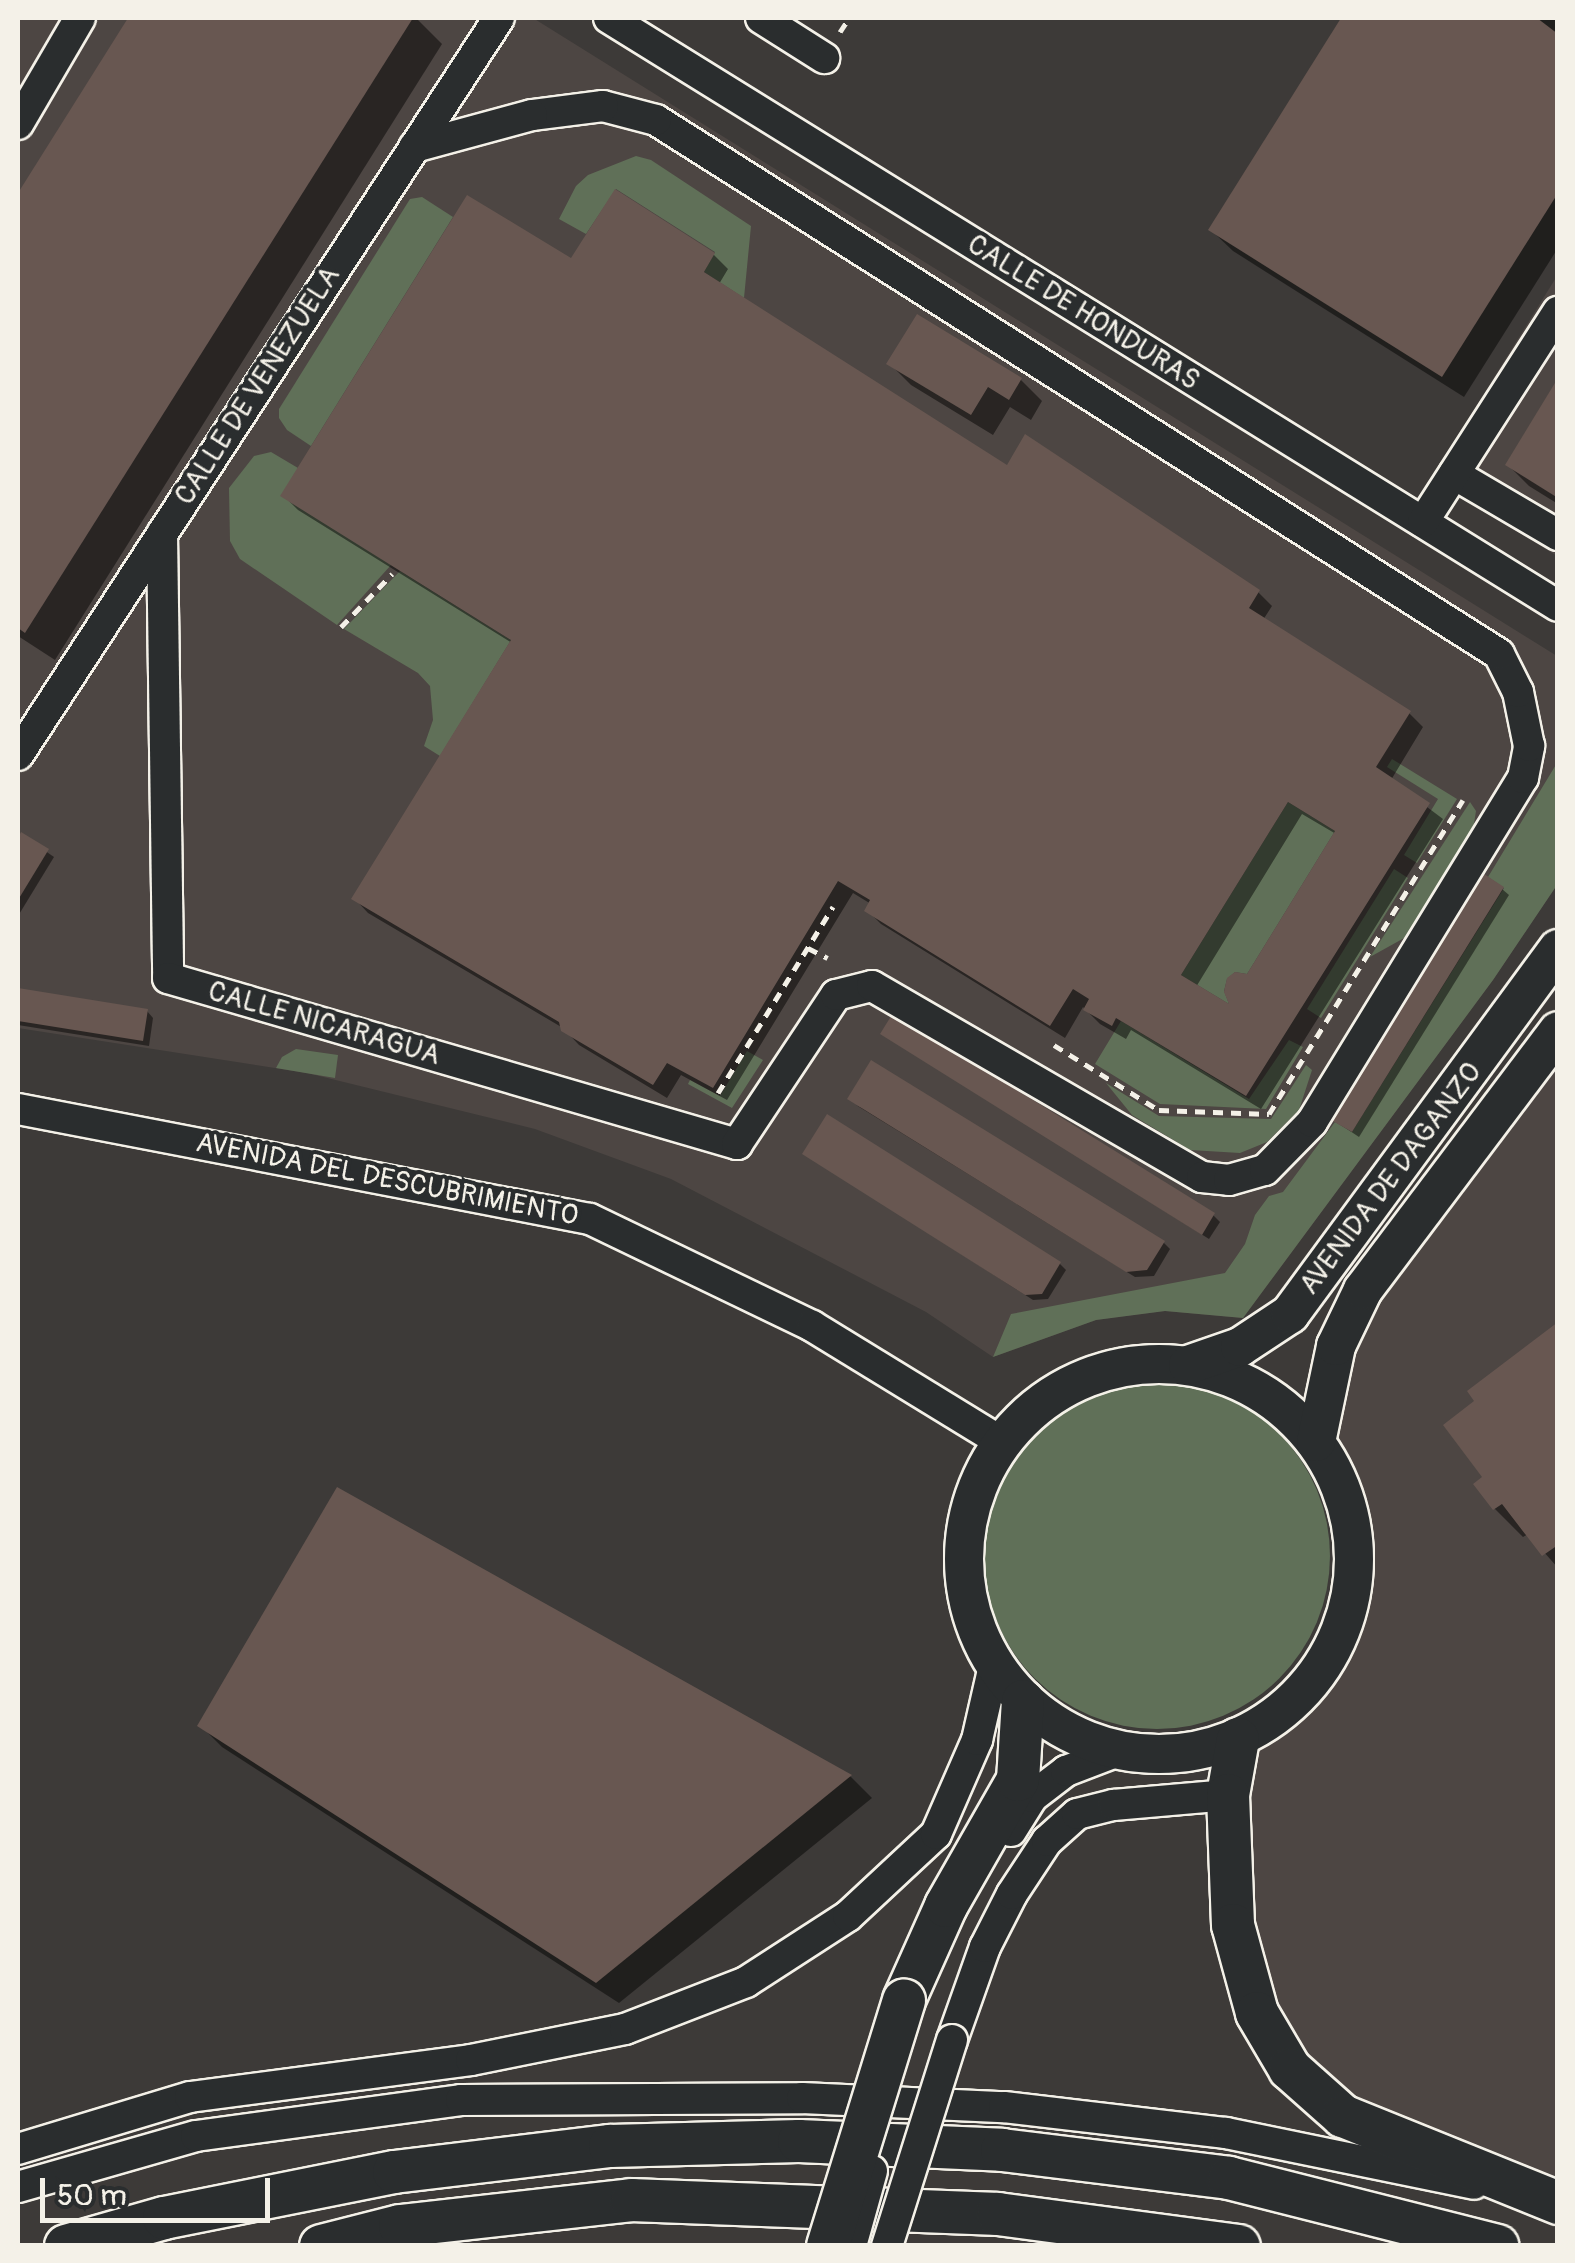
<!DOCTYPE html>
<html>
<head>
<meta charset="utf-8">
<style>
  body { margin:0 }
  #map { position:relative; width:1575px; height:2263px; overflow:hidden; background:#3d3a38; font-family:Pangolin,sans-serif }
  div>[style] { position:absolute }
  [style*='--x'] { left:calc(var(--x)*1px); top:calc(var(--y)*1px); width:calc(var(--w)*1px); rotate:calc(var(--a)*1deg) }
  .built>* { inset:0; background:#4d4643 }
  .green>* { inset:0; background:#607058 }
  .round { border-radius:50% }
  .shadow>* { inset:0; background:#0007 }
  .building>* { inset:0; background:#685751 }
  .path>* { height:5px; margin-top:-2.5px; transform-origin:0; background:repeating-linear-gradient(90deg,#f4f1e8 0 10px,transparent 0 18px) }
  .roads { filter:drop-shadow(2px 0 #f4f1e8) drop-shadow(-2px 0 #f4f1e8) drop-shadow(0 2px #f4f1e8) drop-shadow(0 -2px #f4f1e8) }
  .minor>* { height:30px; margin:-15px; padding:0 15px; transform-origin:15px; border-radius:15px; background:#2a2d2e }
  .major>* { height:38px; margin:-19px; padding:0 19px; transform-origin:19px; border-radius:19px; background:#2a2d2e }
  .major>.ring { margin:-19px; padding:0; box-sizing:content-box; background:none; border:38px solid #2a2d2e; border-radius:50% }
  .highway>* { height:42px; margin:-21px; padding:0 21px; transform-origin:21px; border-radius:21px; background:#2a2d2e }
  .bridges { filter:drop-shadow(2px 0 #f4f1e8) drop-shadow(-2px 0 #f4f1e8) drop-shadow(0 2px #f4f1e8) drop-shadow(0 -2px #f4f1e8) }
  .minor-bridge>* { height:30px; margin:-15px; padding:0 15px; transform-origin:15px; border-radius:15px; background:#2a2d2e }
  .highway-bridge>* { height:42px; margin:-21px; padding:0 21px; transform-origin:21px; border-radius:21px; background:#2a2d2e }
  span { translate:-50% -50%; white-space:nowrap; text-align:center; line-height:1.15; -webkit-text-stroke:8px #2a2d2e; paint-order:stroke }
  .street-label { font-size:28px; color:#f4f1e8 }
  .frame { position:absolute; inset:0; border:20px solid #f4f1e8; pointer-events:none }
  .scale { position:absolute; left:40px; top:2178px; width:230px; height:45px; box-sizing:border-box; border:5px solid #f4f1e8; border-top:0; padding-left:12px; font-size:30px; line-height:35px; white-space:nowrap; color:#f4f1e8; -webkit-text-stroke:8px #2a2d2e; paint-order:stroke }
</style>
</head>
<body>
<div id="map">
  <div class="built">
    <div style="clip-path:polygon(19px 18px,533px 18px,1557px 656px,1557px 885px,1493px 980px,1243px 1318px,1165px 1311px,1096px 1320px,993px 1357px,926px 1312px,671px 1179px,535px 1129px,307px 1073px,18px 1028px)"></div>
    <div style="clip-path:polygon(1557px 276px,1557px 556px,1431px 479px)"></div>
    <div style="clip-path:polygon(1557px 1031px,1557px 2203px,1343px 2116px,1257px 2012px,1238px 1739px,1287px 1707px,1325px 1663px,1348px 1609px,1354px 1551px,1343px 1494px,1316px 1442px,1336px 1346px)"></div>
  </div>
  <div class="green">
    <div style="clip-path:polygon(636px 156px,651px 160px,751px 226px,744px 298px,704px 272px,715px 252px,616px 189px,586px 234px,559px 219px,576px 186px,588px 175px)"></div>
    <div style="clip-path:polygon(422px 197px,453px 217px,311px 446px,287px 430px,279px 418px,279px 409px,410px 199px)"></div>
    <div style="clip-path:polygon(271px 452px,298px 468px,391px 565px,337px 625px,240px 559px,230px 541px,229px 488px,254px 456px)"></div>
    <div style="clip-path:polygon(400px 571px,511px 640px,440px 756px,424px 746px,433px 720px,430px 686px,418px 673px,344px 629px)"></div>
    <div style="clip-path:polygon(1392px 759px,1457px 799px,1417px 863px,1404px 855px,1438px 799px,1387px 767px)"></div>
    <div style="clip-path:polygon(1557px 763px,1557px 885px,1493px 980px,1243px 1318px,1165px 1311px,1096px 1320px,993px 1357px,1011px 1314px,1225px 1273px,1245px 1244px,1255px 1215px,1269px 1196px,1283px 1192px,1335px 1122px,1352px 1132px,1504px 888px,1488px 877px)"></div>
    <div style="clip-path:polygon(1288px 802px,1335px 831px,1247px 974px,1235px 972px,1227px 979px,1224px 991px,1229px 1004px,1181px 975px)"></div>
    <div style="clip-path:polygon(1470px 802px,1476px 811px,1473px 830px,1406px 937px,1370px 957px)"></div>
    <div style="clip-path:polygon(1394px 869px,1408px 878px,1321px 1018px,1307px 1009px)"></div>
    <div style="clip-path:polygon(1121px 1021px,1249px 1099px,1289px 1040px,1303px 1047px,1266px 1109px,1160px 1104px,1095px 1064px)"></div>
    <div style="clip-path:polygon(296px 1049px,338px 1055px,335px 1078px,276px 1068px,282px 1057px)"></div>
    <div style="clip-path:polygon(747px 1051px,763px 1060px,732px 1108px,688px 1084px,690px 1080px,720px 1096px)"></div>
    <div style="clip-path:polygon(1306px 1065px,1312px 1070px,1299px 1110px,1267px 1142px,1240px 1153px,1190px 1150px,1132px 1115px,1106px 1083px,1159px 1116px,1271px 1119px)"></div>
    <div class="round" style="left:984px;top:1383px;width:346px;height:346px"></div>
  </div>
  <div class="shadow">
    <div style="clip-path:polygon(131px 18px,416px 18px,442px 44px,55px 660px,18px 636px,18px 198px)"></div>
    <div style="clip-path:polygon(1344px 18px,1558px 18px,1558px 248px,1464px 397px,1233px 251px,1211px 230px)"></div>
    <div style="clip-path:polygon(evenodd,714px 255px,728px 269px,719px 284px,1008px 469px,1258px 592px,1272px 606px,1263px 620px,1409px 713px,1423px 727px,1391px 780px,1443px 819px,1261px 1109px,1131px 1030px,1126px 1039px,1100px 1024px,1083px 1007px,1065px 1038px,881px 924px,867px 910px,871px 904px,853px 893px,727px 1100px,681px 1075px,667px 1098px,579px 1045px,563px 1028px,368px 913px,355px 899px,512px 643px,298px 510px,284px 496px,571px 261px,714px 255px,1302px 814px,1336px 834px,1248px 976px,1234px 1010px,1196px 987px,1302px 814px)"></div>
    <div style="clip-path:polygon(890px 364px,1021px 380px,1042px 401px,1031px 420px,1010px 407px,993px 435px,911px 385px)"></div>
    <div style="clip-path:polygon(1558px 383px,1558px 504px,1529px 486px,1508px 465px)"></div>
    <div style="clip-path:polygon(22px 835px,54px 857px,18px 916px,18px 842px)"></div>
    <div style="clip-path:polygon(1502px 889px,1509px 895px,1359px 1137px,1341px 1125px,1334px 1119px)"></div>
    <div style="clip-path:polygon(18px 990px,147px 1011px,153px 1018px,149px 1046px,18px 1025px)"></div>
    <div style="clip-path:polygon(883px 1034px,1213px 1215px,1220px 1222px,1209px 1239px)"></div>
    <div style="clip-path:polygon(856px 1105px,1164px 1243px,1170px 1249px,1154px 1276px,1135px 1277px)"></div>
    <div style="clip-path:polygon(805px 1154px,1060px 1264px,1066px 1270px,1048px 1299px,1033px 1300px)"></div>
    <div style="clip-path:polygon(1558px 1325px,1558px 1568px,1528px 1534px,1523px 1537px,1495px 1509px,1477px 1485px,1486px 1478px,1477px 1402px)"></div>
    <div style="clip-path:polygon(338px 1491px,851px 1777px,872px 1798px,619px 2003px,222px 1747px,200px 1725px)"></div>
  </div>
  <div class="building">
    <div style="clip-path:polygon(128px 18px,413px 18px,25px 633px,18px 628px,18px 193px)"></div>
    <div style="clip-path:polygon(1341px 18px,1537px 18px,1558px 34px,1558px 193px,1442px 377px,1208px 230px)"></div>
    <div style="clip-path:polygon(evenodd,615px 189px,715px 253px,704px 272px,1007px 465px,1025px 434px,1260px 590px,1249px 608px,1411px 711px,1376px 767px,1430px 803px,1246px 1096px,1116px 1018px,1112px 1026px,1083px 1010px,1089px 999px,1073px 989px,1050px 1026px,864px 911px,870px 900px,838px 881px,713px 1088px,667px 1063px,653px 1085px,561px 1031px,559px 1022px,351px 899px,511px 640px,280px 496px,467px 195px,571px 258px,615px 189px,1288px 802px,1335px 831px,1247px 974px,1235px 972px,1227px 978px,1224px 992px,1229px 1004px,1181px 975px,1288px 802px)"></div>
    <div style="clip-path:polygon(917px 314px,1022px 378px,1009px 400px,988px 387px,971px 415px,886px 364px)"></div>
    <div style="clip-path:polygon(1558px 378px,1558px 498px,1505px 465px)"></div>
    <div style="clip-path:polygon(21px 832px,49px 849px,18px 900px,18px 838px)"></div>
    <div style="clip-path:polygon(1484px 874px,1504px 887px,1352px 1132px,1331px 1120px)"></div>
    <div style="clip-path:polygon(18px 988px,148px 1009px,143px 1041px,18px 1021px)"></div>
    <div style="clip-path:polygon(893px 1013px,1215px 1213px,1202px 1235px,880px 1034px)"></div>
    <div style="clip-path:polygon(871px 1060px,1165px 1241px,1147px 1270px,1126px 1272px,847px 1099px)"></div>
    <div style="clip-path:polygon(827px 1114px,1061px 1262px,1042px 1294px,1025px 1295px,802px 1154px)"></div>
    <div style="clip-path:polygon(1558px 1322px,1558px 1545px,1542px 1556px,1502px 1504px,1493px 1510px,1473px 1484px,1482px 1477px,1443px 1425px,1474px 1401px,1467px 1391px)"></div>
    <div style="clip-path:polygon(337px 1487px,852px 1775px,596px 1983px,197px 1726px)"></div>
  </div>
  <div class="path">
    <div style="--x:840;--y:32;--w:17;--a:-57"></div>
    <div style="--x:341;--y:627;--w:74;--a:-46.1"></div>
    <div style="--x:808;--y:948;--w:22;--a:27"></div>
    <div style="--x:1054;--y:1045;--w:123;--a:31.8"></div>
    <div style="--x:1159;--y:1110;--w:110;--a:2.1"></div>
    <div style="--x:1269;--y:1114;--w:369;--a:-58.3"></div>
    <div style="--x:718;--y:1093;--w:219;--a:-58.3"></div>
  </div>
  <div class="roads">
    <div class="minor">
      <div style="--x:609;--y:18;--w:1116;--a:31.78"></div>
      <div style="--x:761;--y:18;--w:75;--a:32.4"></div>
      <div style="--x:18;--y:124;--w:123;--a:-59.7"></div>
      <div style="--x:1454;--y:474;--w:121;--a:30.4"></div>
      <div style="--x:1423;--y:522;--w:250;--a:-57.3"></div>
      <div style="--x:162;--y:534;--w:444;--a:89.2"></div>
      <div style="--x:168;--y:978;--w:593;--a:16.26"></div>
      <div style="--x:737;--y:1144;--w:179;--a:-56.4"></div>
      <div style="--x:836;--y:995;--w:37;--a:-14"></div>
      <div style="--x:872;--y:986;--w:381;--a:30.1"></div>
      <div style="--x:1202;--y:1177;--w:27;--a:6"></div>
      <div style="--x:1229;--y:1180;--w:37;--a:-16"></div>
      <div style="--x:1265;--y:1170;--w:67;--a:-45.6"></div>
      <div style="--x:1312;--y:1122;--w:404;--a:-58.5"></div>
      <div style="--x:1523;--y:778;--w:33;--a:-79"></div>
      <div style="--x:1529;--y:746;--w:55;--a:-101.5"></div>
      <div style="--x:1518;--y:692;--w:42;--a:-116.6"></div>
      <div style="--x:1499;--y:654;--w:998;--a:-147.65"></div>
      <div style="--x:656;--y:120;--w:55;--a:-165.2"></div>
      <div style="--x:603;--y:106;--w:72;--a:172.8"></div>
      <div style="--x:532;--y:115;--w:122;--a:164.8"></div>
      <div style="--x:18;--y:755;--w:880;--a:-56.87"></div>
      <div style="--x:18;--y:1109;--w:582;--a:10.89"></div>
      <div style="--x:590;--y:1219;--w:246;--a:25.7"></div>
      <div style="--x:812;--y:1326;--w:222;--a:31.5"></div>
      <div style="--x:1011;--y:1831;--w:40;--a:-58"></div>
      <div style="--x:1032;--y:1797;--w:43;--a:-37.4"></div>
      <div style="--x:1066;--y:1771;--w:56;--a:-21"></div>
      <div style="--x:952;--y:2040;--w:99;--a:-70.5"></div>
      <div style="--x:985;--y:1947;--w:59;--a:-63"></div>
      <div style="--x:1012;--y:1894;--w:64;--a:-56.6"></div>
      <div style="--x:1047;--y:1841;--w:40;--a:-42"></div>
      <div style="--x:1077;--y:1814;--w:38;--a:-14"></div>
      <div style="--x:1114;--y:1805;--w:114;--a:-5"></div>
      <div style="--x:18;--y:2149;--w:180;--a:-16.8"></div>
      <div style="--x:190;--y:2097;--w:283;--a:-7.5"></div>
      <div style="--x:471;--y:2060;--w:157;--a:-11.4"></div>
      <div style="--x:625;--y:2029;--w:130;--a:-21.2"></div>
      <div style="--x:746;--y:1982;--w:121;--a:-32.9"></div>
      <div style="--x:848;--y:1916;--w:120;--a:-43"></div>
      <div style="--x:936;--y:1834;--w:103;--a:-66.4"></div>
      <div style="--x:977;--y:1740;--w:76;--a:-77.1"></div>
      <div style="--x:18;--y:2187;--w:185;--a:-16"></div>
      <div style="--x:196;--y:2136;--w:267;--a:-7.7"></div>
      <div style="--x:461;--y:2100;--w:341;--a:-0.3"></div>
      <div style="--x:802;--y:2098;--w:202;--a:2.6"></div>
      <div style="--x:1004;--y:2107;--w:224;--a:6.7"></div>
      <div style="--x:1226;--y:2133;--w:253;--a:11.6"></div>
    </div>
    <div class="major">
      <div class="ring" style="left:964px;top:1364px;width:352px;height:352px"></div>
      <div style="--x:1188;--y:1365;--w:55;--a:-19.1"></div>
      <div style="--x:1240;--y:1347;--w:60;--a:-33.4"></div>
      <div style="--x:1290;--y:1314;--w:453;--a:-53.7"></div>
      <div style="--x:1316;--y:1442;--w:98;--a:-78.2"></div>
      <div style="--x:1336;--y:1346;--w:62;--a:-64.3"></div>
      <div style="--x:1363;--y:1290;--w:324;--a:-53"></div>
    </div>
    <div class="highway">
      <div style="--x:1238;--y:1739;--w:57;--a:100.1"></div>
      <div style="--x:1228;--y:1795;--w:130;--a:87.8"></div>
      <div style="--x:1233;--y:1925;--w:91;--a:74.7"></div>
      <div style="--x:1257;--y:2013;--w:65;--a:59.5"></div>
      <div style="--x:1290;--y:2069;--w:71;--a:41.6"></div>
      <div style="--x:1343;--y:2116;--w:232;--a:22"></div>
      <div style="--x:904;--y:2000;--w:103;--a:-65.9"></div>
      <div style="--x:946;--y:1906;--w:145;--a:-60.3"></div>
      <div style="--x:1018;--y:1780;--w:79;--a:-86.4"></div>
      <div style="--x:66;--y:2246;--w:102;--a:-15.9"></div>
      <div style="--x:164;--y:2218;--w:235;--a:-11.3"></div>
      <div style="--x:394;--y:2172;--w:218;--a:-6.9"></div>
      <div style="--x:610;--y:2146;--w:189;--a:-1.5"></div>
      <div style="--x:799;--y:2141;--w:203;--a:2.5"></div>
      <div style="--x:1002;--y:2150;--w:229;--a:7"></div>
      <div style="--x:1229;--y:2178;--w:277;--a:14.2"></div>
      <div style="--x:321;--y:2246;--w:81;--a:-14.2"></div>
      <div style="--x:400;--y:2226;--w:233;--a:-6.4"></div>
      <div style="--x:632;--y:2200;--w:366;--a:2.2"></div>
      <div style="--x:998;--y:2214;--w:243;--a:7.6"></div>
    </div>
  </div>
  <div class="bridges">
    <div class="minor-bridge">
      <div style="--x:851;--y:2246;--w:78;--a:-74.4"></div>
      <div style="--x:887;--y:2246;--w:216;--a:-72.5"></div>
    </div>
    <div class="highway-bridge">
      <div style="--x:828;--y:2246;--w:257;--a:-72.8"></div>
    </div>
  </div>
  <div class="street-label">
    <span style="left:1083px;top:313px;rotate:32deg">CALLE DE HONDURAS</span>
    <span style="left:258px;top:386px;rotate:-57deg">CALLE DE VENEZUELA</span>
    <span style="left:324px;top:1024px;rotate:16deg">CALLE NICARAGUA</span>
    <span style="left:1391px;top:1179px;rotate:-53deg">AVENIDA DE DAGANZO</span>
    <span style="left:387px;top:1180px;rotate:11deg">AVENIDA DEL DESCUBRIMIENTO</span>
  </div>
  <div class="frame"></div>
  <div class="scale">50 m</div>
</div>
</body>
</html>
